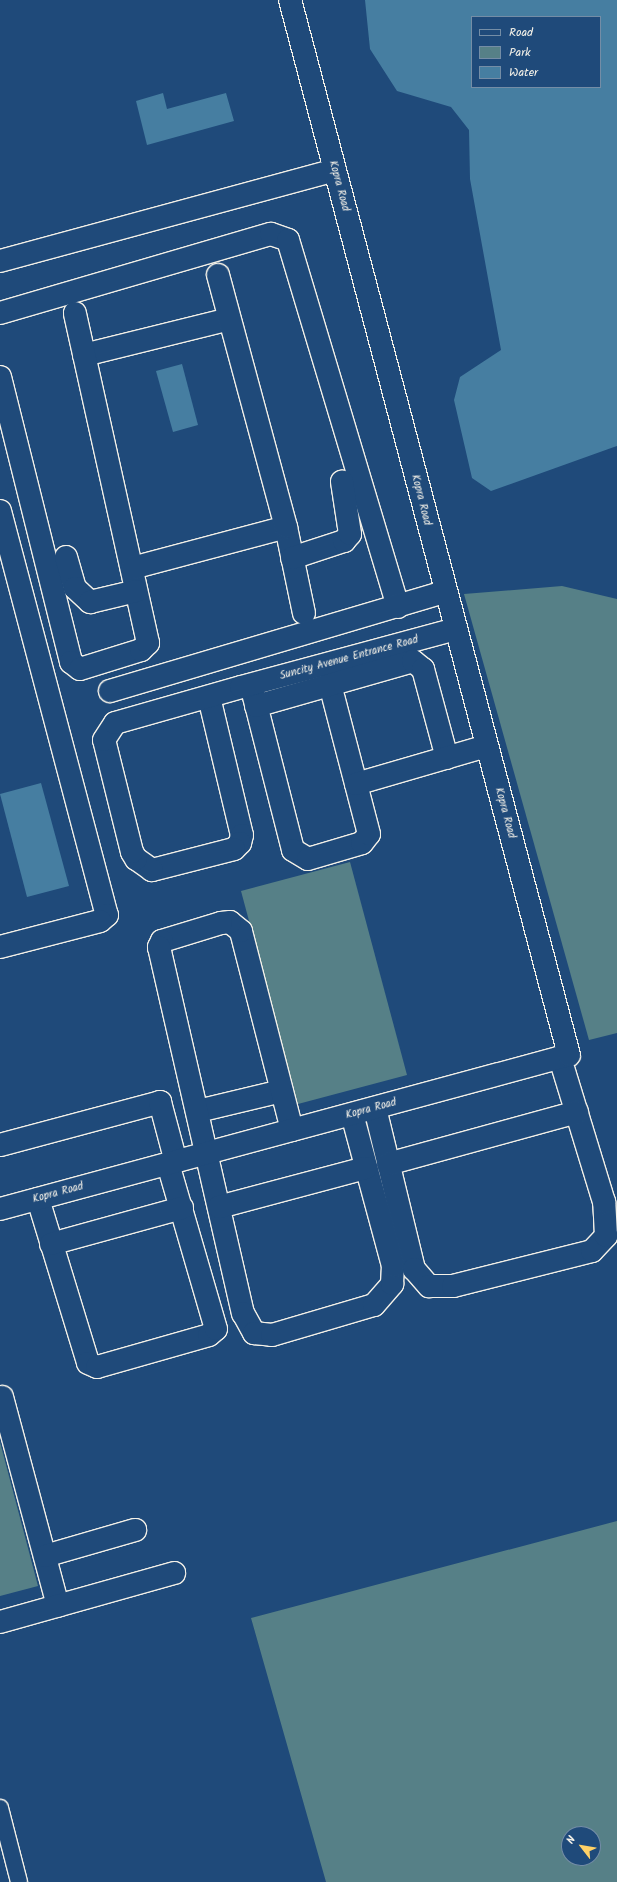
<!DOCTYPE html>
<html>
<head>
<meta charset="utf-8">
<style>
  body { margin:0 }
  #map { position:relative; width:617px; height:1882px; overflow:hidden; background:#1f4a7a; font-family:Kalam,sans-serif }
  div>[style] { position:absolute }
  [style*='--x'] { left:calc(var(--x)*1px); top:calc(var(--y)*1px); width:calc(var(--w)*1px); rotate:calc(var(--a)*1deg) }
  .green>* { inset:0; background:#568087 }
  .water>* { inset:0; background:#467ea1 }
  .roads { filter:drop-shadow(1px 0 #f4f1e8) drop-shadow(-1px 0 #f4f1e8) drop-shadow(0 1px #f4f1e8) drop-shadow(0 -1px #f4f1e8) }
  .service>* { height:16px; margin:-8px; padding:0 8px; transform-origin:8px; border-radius:8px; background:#1f4a7a }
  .minor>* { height:22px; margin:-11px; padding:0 11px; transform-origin:11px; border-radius:11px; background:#1f4a7a }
  .tertiary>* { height:22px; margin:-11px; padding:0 11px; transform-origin:11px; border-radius:11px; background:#1f4a7a }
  span { translate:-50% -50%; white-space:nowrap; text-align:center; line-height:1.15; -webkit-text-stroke:3px #1f4a7a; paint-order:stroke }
  .street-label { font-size:11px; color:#f4f1e8 }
  .legend { position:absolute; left:471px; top:16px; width:130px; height:72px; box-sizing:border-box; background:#1f4a7a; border:1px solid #748da6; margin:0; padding:5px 7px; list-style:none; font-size:12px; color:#f4f1e8 }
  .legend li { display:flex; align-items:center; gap:8px; height:20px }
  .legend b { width:20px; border:1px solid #748da6 }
  .north { position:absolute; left:561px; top:1826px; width:40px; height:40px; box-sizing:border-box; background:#1f4a7a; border:1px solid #748da6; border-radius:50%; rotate:301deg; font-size:11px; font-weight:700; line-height:16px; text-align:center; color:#f4f1e8 }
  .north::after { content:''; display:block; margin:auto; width:14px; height:18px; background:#ffd166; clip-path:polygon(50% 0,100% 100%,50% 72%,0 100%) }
</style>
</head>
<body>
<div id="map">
  <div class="green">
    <div style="clip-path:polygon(562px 586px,617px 599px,617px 1033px,589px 1040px,464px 594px)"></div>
    <div style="clip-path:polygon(350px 862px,407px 1075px,298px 1104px,241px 891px)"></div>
    <div style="clip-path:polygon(0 1442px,38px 1586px,0 1596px)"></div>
    <div style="clip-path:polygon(evenodd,617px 1521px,617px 1882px,326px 1882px,251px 1618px,617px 1521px,569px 1834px,593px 1834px,593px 1858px,569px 1858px,569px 1834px)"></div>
  </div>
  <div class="water">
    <div style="clip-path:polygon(evenodd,365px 0,617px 0,617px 446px,614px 447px,491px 491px,472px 478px,454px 400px,460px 377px,501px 350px,470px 179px,469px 130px,451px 107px,397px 91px,370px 49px,365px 0,472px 17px,600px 17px,600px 87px,472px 87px,472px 17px)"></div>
    <div style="clip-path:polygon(163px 93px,167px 109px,226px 93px,234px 121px,147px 145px,136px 101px)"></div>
    <div style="clip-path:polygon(182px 364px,198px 425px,173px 432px,156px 371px)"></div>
    <div style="clip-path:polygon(41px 783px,69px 886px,27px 897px,0 794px)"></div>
  </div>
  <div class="roads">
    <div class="service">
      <div style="--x:0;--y:1808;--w:76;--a:75.6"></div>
    </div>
    <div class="minor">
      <div style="--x:0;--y:261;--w:347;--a:-15.2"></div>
      <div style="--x:0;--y:313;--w:282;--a:-16.3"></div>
      <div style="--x:271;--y:234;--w:18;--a:19"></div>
      <div style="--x:288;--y:240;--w:383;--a:73.3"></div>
      <div style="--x:84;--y:355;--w:149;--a:-13.9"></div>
      <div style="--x:0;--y:377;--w:294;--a:76"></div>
      <div style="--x:71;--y:662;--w:11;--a:38"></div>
      <div style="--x:80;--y:669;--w:64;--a:-17.3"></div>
      <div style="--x:141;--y:650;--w:10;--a:-45"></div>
      <div style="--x:148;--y:643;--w:338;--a:-102.5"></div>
      <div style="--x:0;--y:511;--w:418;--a:75.2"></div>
      <div style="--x:107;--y:915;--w:9;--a:139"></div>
      <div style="--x:100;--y:921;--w:103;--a:165.4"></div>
      <div style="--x:286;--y:527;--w:88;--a:78.2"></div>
      <div style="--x:66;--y:557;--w:32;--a:74"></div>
      <div style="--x:75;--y:588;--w:21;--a:43"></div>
      <div style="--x:90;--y:602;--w:47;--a:-13.4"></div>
      <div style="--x:292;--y:558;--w:55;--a:-18.1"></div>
      <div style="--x:344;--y:541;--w:9;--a:-49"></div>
      <div style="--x:350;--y:534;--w:53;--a:-98.7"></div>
      <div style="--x:132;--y:568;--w:159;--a:-14.9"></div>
      <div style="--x:286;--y:527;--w:261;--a:-105.1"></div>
      <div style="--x:251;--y:685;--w:170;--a:75.7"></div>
      <div style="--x:293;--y:850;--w:17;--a:31"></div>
      <div style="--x:308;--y:859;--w:56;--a:-16.5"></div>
      <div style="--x:362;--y:843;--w:11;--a:-52"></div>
      <div style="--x:369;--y:834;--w:155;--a:-104.6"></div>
      <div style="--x:110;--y:691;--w:348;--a:-16.5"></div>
      <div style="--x:209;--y:697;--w:142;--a:76.6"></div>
      <div style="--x:242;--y:835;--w:8;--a:104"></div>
      <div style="--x:240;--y:843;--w:8;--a:135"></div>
      <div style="--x:234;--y:849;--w:85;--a:165.6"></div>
      <div style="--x:152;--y:870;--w:19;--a:-145"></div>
      <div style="--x:136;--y:859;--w:8;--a:-120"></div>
      <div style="--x:132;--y:852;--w:115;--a:-104"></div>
      <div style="--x:104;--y:740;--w:20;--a:-57"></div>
      <div style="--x:115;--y:723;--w:131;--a:-15.9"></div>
      <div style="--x:241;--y:687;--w:223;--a:-15.1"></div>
      <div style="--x:256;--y:706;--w:163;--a:-16"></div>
      <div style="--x:413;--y:661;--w:13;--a:39"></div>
      <div style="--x:423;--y:669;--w:92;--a:74.9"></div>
      <div style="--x:356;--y:784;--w:136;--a:-16.2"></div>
      <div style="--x:375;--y:1108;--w:166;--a:76.4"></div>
      <div style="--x:414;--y:1269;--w:23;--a:49"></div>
      <div style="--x:429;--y:1286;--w:24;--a:0"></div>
      <div style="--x:453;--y:1286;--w:143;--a:-14.1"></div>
      <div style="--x:592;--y:1251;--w:21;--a:-47"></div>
      <div style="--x:606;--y:1236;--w:34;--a:-93"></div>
      <div style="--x:604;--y:1202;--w:151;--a:-107"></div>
      <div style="--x:198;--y:1111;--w:86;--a:-13.4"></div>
      <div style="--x:292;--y:1130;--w:205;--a:-104.4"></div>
      <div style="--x:241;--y:931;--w:14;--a:-141"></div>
      <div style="--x:230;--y:922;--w:9;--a:174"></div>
      <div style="--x:221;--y:923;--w:62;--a:163"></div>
      <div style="--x:162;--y:941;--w:7;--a:117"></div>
      <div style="--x:159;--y:947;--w:376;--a:77.1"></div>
      <div style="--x:243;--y:1313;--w:23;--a:61"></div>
      <div style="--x:254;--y:1333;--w:18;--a:6"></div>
      <div style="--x:272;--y:1335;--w:106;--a:-16.4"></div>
      <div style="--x:374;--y:1305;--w:28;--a:-49"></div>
      <div style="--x:392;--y:1284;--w:18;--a:-87"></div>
      <div style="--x:393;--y:1266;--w:157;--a:-105.1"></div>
      <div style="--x:0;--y:1145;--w:166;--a:-15"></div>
      <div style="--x:160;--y:1102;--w:62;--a:75.1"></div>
      <div style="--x:388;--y:1164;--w:196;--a:-15.4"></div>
      <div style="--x:38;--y:1199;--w:171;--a:73"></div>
      <div style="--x:88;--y:1363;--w:10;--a:24"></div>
      <div style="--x:97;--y:1367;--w:116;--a:-15.9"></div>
      <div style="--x:209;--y:1335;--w:9;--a:-41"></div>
      <div style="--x:216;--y:1329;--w:172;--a:-106.2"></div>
      <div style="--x:219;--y:1207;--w:152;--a:-14.9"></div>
      <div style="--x:51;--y:1244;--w:136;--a:-15.4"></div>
      <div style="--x:2;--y:1397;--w:216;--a:75"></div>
      <div style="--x:45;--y:1556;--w:94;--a:-16.1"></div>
      <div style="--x:0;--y:1622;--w:181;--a:-15.7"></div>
    </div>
    <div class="tertiary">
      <div style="--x:0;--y:1209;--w:589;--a:-15.14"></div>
      <div style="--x:569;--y:1055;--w:1091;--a:-104.81"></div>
    </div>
  </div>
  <div class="street-label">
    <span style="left:339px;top:186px;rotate:75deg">Kopra Road</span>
    <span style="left:421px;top:500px;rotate:76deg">Kopra Road</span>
    <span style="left:349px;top:658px;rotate:-15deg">Suncity Avenue Entrance Road</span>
    <span style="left:505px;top:813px;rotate:75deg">Kopra Road</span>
    <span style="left:371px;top:1109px;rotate:-15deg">Kopra Road</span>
    <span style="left:58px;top:1193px;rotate:-15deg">Kopra Road</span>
  </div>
  <ul class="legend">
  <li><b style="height:5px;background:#1f4a7a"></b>Road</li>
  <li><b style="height:11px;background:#568087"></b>Park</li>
  <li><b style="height:11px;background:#467ea1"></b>Water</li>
  </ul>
  <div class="north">N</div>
</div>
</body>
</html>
